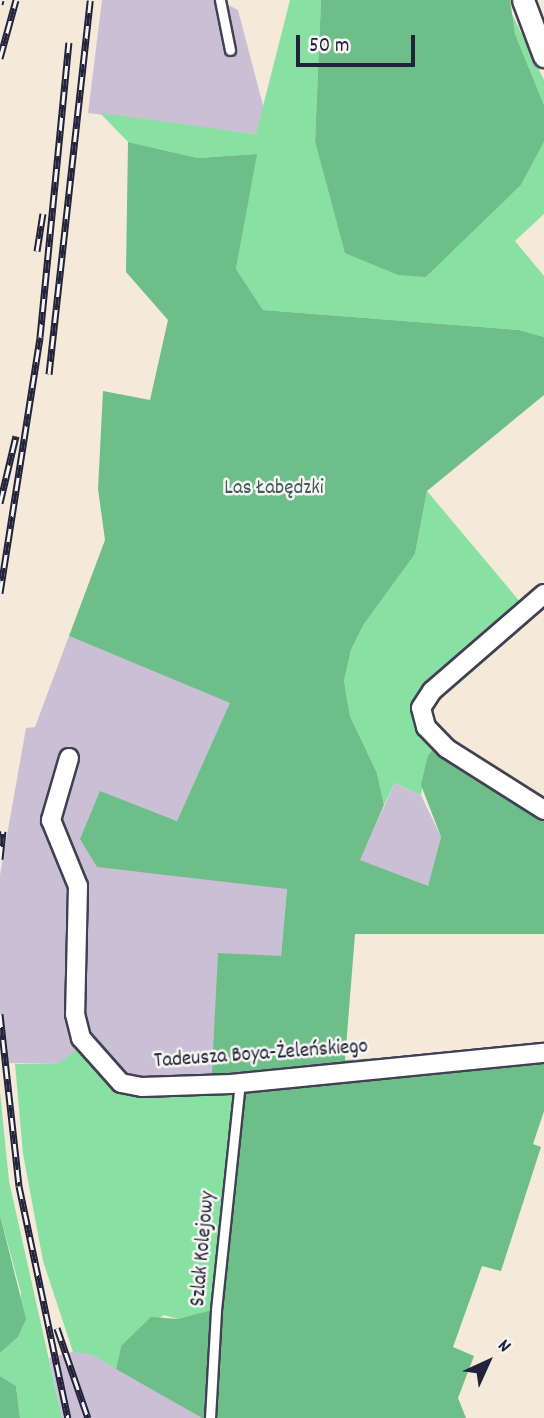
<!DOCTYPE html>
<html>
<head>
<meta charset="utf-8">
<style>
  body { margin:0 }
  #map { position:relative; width:544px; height:1418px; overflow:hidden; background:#f5e9da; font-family:Dekko,sans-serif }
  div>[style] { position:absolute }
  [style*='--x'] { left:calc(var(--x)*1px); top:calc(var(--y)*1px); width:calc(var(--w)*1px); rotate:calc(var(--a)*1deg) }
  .industrial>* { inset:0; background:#cbbfd5 }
  .green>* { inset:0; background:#89e0a3 }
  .forest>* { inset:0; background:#6ebe89 }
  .roads { filter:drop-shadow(2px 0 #424053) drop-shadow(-2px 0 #424053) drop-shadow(0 2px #424053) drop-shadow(0 -2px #424053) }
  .service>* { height:9px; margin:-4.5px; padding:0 4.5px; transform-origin:4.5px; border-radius:4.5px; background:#fff }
  .minor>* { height:18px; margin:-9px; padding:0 9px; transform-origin:9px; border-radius:9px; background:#fff }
  .tertiary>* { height:21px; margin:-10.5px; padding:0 10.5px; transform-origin:10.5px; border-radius:10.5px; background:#fff }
  .rail>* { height:7px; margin-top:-3.5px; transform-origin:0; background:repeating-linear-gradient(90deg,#f6f6f2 0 13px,#22223b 0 26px); box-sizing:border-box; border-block:2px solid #22223b }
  span { translate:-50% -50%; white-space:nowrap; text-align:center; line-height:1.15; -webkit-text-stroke:5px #f6f6f2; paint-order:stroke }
  .park-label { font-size:21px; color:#415b5a }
  .street-label { font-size:21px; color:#22223b }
  .north { position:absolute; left:453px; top:1327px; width:70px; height:70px; -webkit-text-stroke:5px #f6f6f2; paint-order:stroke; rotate:45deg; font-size:19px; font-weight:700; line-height:28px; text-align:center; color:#22223b }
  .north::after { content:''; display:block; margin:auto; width:24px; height:32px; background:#22223b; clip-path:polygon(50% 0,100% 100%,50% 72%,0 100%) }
  .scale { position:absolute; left:296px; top:35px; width:119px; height:32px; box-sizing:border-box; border:4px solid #22223b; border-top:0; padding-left:9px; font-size:21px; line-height:24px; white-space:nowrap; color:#22223b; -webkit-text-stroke:5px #f6f6f2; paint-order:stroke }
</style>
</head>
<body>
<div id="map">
  <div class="industrial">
    <div style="clip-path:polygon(102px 0,218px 0,238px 10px,264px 109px,257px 134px,88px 113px)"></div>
    <div style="clip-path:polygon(69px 636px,231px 703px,177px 821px,101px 792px,97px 866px,287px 888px,281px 956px,211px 1091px,57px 1064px,5px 1063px,0 1014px,0 875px,26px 728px,35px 727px)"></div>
    <div style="clip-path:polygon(395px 783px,421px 795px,441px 837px,428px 887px,359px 860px)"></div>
    <div style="clip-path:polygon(79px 1350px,91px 1354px,202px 1418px,62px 1418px,49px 1358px)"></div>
  </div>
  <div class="green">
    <div style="clip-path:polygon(290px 0,321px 0,315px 141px,426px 277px,521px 185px,544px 142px,544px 214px,515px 241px,544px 276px,544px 337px,519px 330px,263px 310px,236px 269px,256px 154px,198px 158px,128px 142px,100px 113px,256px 134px)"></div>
    <div style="clip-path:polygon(511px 12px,544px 80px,544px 105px,515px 34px)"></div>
    <div style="clip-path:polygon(427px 491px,532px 616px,434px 703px,430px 719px,442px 739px,428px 755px,421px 795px,395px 783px,384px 805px,377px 773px,350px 716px,344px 681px,351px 650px,364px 624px,415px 554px)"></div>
    <div style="clip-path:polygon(87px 1043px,114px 1078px,237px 1090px,216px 1310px,178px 1319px,164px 1315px,121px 1346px,116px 1369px,91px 1354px,73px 1352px,43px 1261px,23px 1154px,15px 1064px,57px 1064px)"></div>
    <div style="clip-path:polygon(0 1092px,9px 1181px,62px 1418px,20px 1418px,16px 1386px,0 1376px,0 1353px,18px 1337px,21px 1293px,0 1215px)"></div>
  </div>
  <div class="forest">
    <div style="clip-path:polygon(321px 0,510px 0,515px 34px,544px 105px,544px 142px,521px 185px,426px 277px,398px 275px,345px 253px,315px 141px)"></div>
    <div style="clip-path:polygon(128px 142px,198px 158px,257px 154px,236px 269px,263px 310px,519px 330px,544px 337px,544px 395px,427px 491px,415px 554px,364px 624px,351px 650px,344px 681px,350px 716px,377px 773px,384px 805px,360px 860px,428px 886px,441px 837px,421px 785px,428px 755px,442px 740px,544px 807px,544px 934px,355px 934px,345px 1060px,529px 1049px,544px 1060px,544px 1111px,533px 1144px,541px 1147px,501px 1271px,482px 1266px,453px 1347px,474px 1356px,458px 1398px,466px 1418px,202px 1418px,116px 1369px,121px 1346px,151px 1317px,178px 1319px,216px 1309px,237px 1091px,211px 1091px,218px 953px,281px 956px,287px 889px,97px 867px,80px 839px,100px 791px,177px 821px,230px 703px,69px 636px,105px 540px,98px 489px,103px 391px,150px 400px,168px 320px,126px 272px)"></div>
    <div style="clip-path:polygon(0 1215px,26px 1319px,18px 1337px,0 1353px)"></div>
    <div style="clip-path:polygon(0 1376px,16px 1386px,20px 1418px,0 1418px)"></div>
  </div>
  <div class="roads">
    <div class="service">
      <div style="--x:220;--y:0;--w:51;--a:78.7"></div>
      <div style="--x:210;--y:1418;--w:108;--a:-86.8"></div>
      <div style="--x:216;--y:1310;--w:228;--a:-84"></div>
    </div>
    <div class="minor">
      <div style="--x:544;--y:594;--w:148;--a:139.1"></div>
      <div style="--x:432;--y:691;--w:20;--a:123"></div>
      <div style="--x:421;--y:708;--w:20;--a:75"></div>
      <div style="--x:426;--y:727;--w:29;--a:46"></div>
      <div style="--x:446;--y:748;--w:116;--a:32.3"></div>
      <div style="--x:69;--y:758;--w:65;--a:106.2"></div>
      <div style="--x:51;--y:820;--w:71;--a:67.8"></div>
      <div style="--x:78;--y:886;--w:128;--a:91.3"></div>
      <div style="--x:75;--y:1014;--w:25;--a:76"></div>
      <div style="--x:81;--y:1038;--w:60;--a:48.4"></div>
      <div style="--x:121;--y:1083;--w:21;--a:11"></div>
      <div style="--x:142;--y:1087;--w:89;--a:-1.9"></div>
      <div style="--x:231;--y:1084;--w:315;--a:-5.7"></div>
    </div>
    <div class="tertiary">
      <div style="--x:523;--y:0;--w:60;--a:69.4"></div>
    </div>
  </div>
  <div class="rail">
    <div style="--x:0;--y:4;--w:4;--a:-76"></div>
    <div style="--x:0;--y:58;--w:60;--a:-74.6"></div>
    <div style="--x:37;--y:251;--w:38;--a:-81"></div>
    <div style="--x:49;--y:374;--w:376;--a:-83.7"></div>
    <div style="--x:0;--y:503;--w:69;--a:-76.6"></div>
    <div style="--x:0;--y:593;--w:259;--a:-81.1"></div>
    <div style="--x:40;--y:337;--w:296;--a:-84.4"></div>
    <div style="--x:0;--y:859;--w:28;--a:-84"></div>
    <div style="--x:0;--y:1014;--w:173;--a:83.7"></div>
    <div style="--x:19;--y:1186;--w:237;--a:78.1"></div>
    <div style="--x:57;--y:1328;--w:95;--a:71"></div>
  </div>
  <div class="park-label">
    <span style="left:274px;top:489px">Las Łabędzki</span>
  </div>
  <div class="street-label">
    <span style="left:261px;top:1055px;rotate:-4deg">Tadeusza Boya-Żeleńskiego</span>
    <span style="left:204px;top:1249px;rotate:-85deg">Szlak Kolejowy</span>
  </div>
  <div class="north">N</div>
  <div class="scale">50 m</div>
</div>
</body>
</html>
